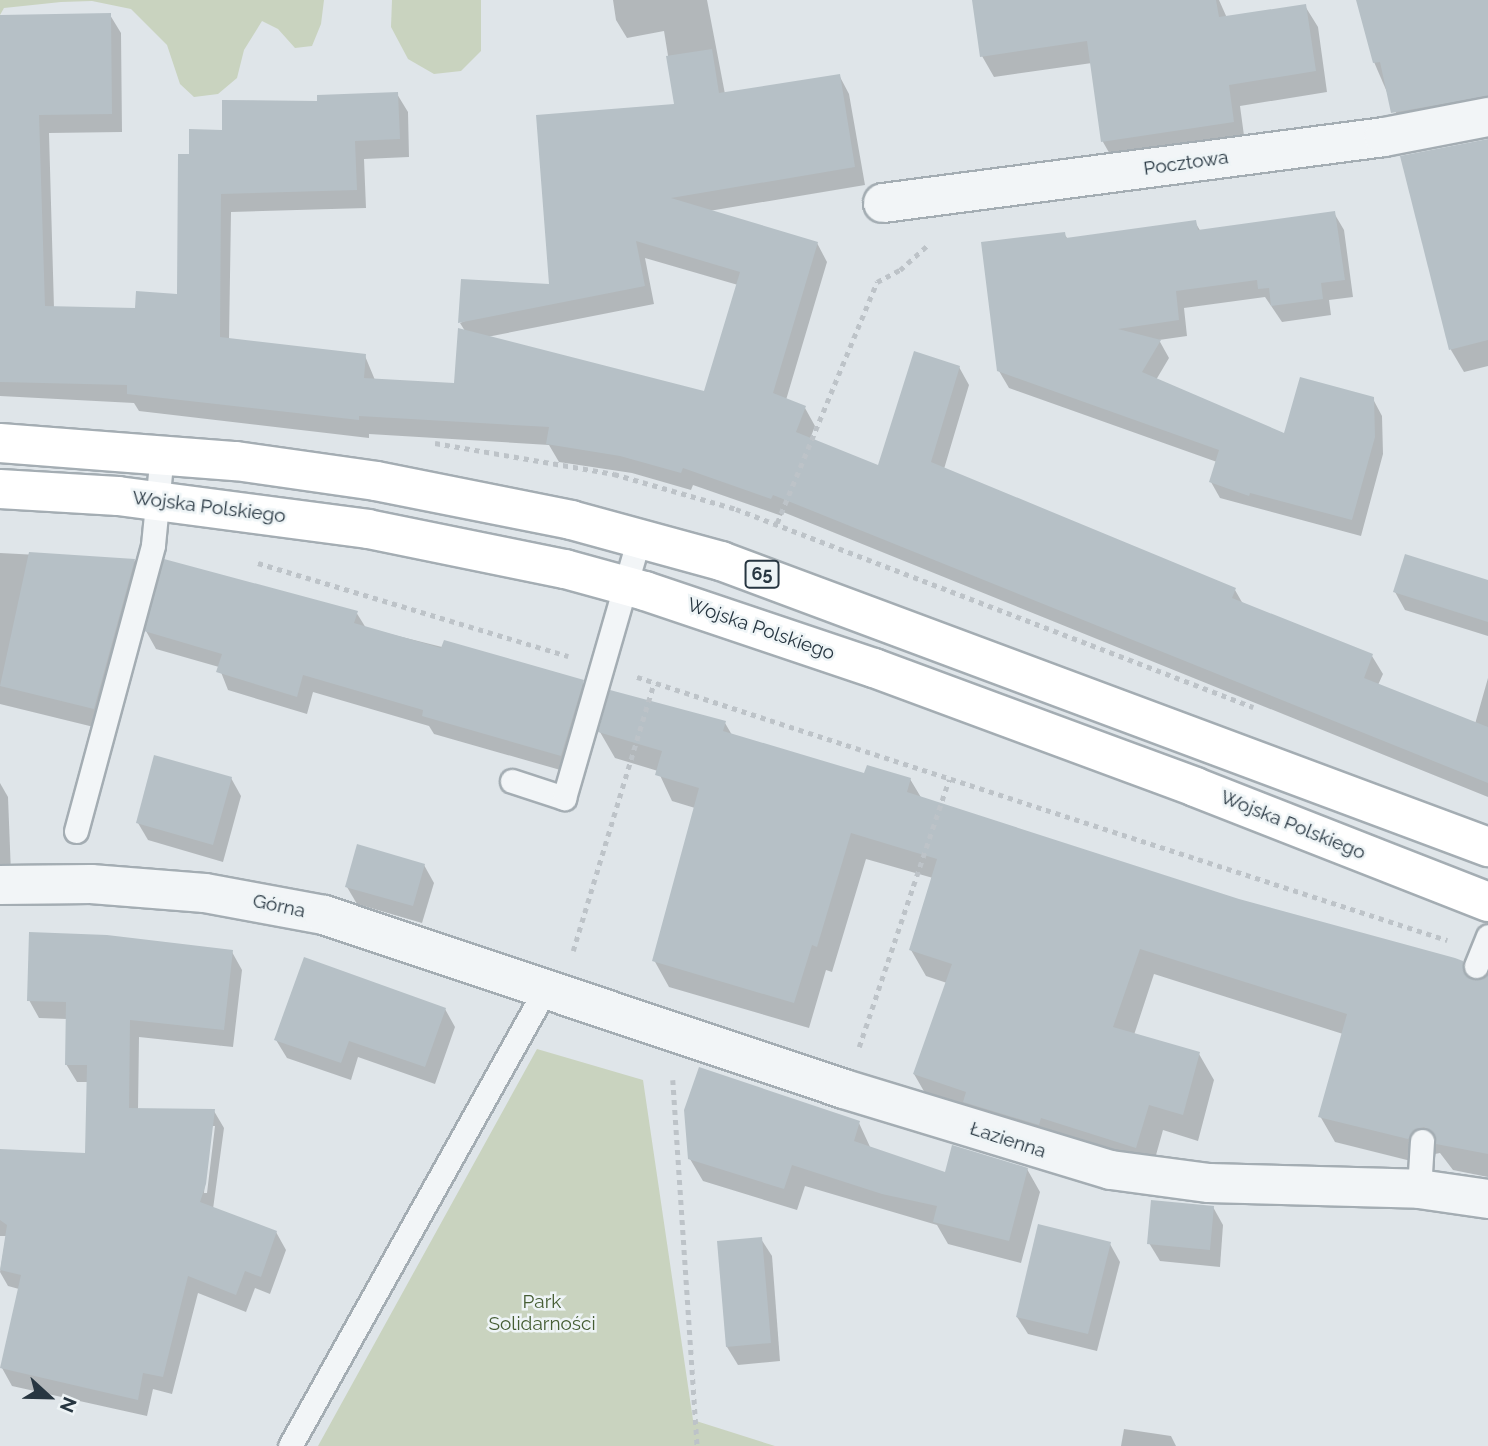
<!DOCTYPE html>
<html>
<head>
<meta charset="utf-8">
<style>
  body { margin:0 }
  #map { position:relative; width:1488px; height:1446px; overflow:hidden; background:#dfe5e9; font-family:Raleway,sans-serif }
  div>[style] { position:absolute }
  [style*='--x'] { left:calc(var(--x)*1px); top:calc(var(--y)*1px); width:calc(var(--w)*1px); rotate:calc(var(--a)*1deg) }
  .green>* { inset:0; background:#c9d3bf }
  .shadow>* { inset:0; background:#0003 }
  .building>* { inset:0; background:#b6c0c6 }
  .path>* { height:4.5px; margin-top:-2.25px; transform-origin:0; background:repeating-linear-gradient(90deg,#bdc3c8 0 5px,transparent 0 10px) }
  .roads { filter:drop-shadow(2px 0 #a4adb3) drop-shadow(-2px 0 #a4adb3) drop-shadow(0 2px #a4adb3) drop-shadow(0 -2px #a4adb3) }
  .lane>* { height:23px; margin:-11.5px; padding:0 11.5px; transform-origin:11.5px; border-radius:11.5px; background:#f2f5f7 }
  .street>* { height:38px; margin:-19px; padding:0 19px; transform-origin:19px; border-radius:19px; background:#f2f5f7 }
  .primary>* { height:38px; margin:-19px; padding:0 19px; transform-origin:19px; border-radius:19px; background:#fff }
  span { translate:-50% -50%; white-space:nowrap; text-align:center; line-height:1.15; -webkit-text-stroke:5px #eef4f6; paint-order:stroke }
  .shield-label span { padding:2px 5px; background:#eef4f6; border:2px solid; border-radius:5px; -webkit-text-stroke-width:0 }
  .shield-label { font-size:18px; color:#273641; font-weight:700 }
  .street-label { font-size:19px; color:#273641 }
  .park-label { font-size:19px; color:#455d33 }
  .north { position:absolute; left:14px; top:1362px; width:70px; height:70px; -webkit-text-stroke:5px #eef4f6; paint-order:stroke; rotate:112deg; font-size:19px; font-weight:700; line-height:28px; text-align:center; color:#273641 }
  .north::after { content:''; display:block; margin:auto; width:24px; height:32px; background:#273641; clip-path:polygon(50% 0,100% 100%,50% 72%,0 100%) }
</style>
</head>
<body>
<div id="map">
  <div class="green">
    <div style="clip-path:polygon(0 0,324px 0,321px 24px,312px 46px,295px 48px,278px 29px,262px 21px,244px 50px,237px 78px,218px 94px,194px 97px,180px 84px,167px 45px,131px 9px,92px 1px,61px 2px,4px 8px,0 15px)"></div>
    <div style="clip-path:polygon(392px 0,481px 0,481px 51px,461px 71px,434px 74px,408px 59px,391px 27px)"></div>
    <div style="clip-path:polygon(537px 1049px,643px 1080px,693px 1420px,775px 1446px,318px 1446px)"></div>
  </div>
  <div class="shadow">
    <div style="clip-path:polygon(evenodd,613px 0,707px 0,725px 94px,839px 75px,849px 94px,865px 185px,709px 211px,817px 243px,827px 262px,786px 400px,805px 408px,815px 426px,810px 439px,879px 468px,959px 367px,969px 385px,944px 469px,1235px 590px,1243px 604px,1372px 656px,1383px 674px,1378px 685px,1475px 724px,1488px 678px,1488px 797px,783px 512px,782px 516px,693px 485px,691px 490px,632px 473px,559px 462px,549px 445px,369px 434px,369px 438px,139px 411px,134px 403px,0 396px,0 17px,110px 15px,121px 33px,122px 132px,49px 133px,54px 308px,136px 310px,178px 296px,190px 156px,224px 131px,319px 102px,397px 94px,408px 112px,409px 157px,364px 159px,366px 208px,231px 212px,229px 340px,365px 356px,375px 380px,456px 384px,465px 331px,460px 323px,551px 286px,676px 105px,664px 31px,627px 38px,616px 20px,613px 0,645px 258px,738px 285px,705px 394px,487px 337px,654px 304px,645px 258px)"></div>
    <div style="clip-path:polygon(974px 0,1219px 0,1227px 18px,1305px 6px,1318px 27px,1327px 92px,1240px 106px,1245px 143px,1115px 163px,1103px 142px,1092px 63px,994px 77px,982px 56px)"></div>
    <div style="clip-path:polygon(1358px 0,1488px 0,1488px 120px,1406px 136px,1374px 62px)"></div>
    <div style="clip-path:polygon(1488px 141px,1488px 366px,1464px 372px,1451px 350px,1402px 158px)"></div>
    <div style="clip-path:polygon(1334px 213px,1344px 230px,1353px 297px,1329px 300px,1331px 315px,1282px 322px,1265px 297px,1184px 308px,1187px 336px,1159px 340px,1169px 358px,1156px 380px,1285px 436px,1373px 399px,1382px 416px,1383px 454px,1361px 536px,1220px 498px,1211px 482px,1217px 462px,1009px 388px,999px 371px,1064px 234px,1068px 239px,1195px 222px,1201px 232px)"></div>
    <div style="clip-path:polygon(0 553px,134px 560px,146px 582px,106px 730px,0 704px)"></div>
    <div style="clip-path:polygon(1488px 581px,1488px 636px,1405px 610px,1395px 592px)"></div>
    <div style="clip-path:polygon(356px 612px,366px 628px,582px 682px,593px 700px,571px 773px,434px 734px,429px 726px,313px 692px,307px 714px,228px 690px,219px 667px,156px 649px,146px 631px)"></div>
    <div style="clip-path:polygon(725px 723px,732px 735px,865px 775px,910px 779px,922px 799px,1239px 900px,1462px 963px,1472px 981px,1488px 975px,1488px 1177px,1453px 1170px,1440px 1153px,1430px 1155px,1423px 1164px,1335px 1142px,1320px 1116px,1343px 1034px,1154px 974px,1134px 1035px,1199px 1054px,1214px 1080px,1198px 1141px,1163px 1130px,1151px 1173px,929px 1100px,914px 1074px,947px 983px,926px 976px,911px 950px,933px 878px,866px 859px,832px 972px,826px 970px,809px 1028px,669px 987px,654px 960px,695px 808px,672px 801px,658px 771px,615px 758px,600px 732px)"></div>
    <div style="clip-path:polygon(231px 778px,241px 796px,223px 862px,148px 840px,138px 823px)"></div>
    <div style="clip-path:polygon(0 783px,8px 797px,11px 874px,0 875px)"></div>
    <div style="clip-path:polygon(424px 865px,434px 883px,422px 923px,357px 904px,347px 887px)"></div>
    <div style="clip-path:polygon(evenodd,232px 952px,242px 970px,233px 1047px,139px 1037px,138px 1110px,214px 1111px,224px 1128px,213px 1209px,276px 1232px,286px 1250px,270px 1294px,255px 1288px,246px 1312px,198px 1293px,172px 1394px,153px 1389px,147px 1416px,12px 1386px,2px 1368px,19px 1289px,8px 1286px,0 1272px,6px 1236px,0 1236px,0 1151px,87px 1155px,88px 1082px,77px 1082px,66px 1064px,67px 1019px,39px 1018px,29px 1000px,232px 952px,211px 1126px,215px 1126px,207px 1193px,204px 1193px,211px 1126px)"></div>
    <div style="clip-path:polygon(445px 1009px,455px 1027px,435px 1084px,358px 1057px,351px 1080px,287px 1058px,276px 1040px)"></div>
    <div style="clip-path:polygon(859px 1123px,871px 1149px,946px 1174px,1027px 1169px,1040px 1192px,1021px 1263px,948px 1244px,937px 1225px,805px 1186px,797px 1210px,703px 1181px,690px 1159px)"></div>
    <div style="clip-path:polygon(1213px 1207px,1223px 1225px,1220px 1267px,1160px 1261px,1149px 1243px)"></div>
    <div style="clip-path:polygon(761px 1239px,772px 1256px,780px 1361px,738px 1365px,727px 1347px)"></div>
    <div style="clip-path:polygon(1110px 1244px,1120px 1262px,1097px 1351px,1028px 1334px,1017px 1317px)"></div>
    <div style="clip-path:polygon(1124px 1429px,1171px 1436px,1176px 1446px,1121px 1446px)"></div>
  </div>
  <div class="building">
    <div style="clip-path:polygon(972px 0,1216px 0,1219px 17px,1306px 4px,1316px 71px,1229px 85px,1234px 122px,1101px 142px,1087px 41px,980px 57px)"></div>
    <div style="clip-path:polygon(1356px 0,1488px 0,1488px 96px,1391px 113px,1380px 62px,1373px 63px)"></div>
    <div style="clip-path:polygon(111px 13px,112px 114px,39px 115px,45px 306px,135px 308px,136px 291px,177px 294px,178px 154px,189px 154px,189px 129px,222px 130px,222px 100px,317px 101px,317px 95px,398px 92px,400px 139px,355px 141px,357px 190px,221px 194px,220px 337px,366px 354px,364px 378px,454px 383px,458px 328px,704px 391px,740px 272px,636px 241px,645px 286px,458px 323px,461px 279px,549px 284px,536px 115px,674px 104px,666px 56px,712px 49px,719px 93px,840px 74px,855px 167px,671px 198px,818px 242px,773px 393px,806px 406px,796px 432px,878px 465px,914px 351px,960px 366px,931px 462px,1236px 588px,1232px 598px,1373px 654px,1364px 678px,1488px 727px,1488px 783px,773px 495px,771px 499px,683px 468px,681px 473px,620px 456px,546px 444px,549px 427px,359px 416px,359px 420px,127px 394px,127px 385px,0 382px,0 15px)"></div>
    <div style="clip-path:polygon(1488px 139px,1488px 340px,1449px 350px,1400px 156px)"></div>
    <div style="clip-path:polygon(1335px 211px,1345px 280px,1321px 283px,1323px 299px,1271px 306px,1269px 288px,1258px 289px,1257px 280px,1176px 291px,1179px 320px,1118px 329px,1161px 340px,1142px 372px,1284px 433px,1300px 377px,1374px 397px,1375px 437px,1352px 520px,1250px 493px,1249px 496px,1209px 482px,1219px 450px,997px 371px,981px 242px,1065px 232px,1066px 238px,1196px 220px,1198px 230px)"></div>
    <div style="clip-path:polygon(29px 552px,135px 559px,94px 709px,0 686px)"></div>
    <div style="clip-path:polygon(1405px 554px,1488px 580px,1488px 622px,1393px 592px)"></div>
    <div style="clip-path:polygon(164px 559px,358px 611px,354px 623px,441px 648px,444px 640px,584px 680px,561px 756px,422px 716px,423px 710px,303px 675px,297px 697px,216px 672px,222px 654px,144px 631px)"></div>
    <div style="clip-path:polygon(610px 690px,726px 721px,723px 731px,864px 773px,867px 765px,911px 778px,907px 792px,1239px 899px,1455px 958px,1463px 961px,1465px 974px,1471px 979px,1488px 973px,1488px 1154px,1436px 1144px,1434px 1134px,1424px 1127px,1415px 1129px,1408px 1139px,1318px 1117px,1347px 1014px,1140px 949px,1113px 1027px,1200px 1052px,1183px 1115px,1149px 1105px,1136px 1148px,1041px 1118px,1039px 1125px,963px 1102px,966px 1092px,913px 1074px,952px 964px,909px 950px,937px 859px,851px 833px,817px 947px,812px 945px,794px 1003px,652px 961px,699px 788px,655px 775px,662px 751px,598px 732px)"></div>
    <div style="clip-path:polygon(154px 755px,232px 777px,213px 845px,136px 823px)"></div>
    <div style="clip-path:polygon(357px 844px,425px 864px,413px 906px,345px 887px)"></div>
    <div style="clip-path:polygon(29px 932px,107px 935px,233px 950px,224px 1030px,130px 1020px,129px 1108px,215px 1109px,206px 1184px,200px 1202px,277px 1231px,261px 1277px,245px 1271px,236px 1295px,188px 1276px,163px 1377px,143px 1373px,138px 1400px,0 1368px,21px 1275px,0 1270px,7px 1225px,0 1220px,0 1149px,85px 1153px,87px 1065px,65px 1065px,66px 1002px,27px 1001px)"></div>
    <div style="clip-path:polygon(304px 957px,446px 1008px,425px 1067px,349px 1041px,341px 1063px,274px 1040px)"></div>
    <div style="clip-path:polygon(699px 1067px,860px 1121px,854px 1141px,945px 1172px,952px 1145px,1028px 1168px,1009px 1241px,933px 1222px,937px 1206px,882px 1194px,792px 1165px,784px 1189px,688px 1159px,684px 1110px)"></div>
    <div style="clip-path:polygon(1151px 1200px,1214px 1206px,1210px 1250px,1147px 1244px)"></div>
    <div style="clip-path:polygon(1038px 1224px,1111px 1242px,1088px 1334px,1016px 1317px)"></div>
    <div style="clip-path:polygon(762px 1237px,771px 1343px,726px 1347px,717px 1241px)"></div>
  </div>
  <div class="path">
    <div style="--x:435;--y:443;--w:182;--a:9.8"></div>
    <div style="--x:614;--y:474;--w:127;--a:16"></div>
    <div style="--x:736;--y:509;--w:554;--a:20.96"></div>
    <div style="--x:777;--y:523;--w:261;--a:-67.5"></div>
    <div style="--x:877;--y:282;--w:26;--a:-28"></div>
    <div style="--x:900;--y:270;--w:38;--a:-42"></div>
    <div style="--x:258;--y:563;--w:324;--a:16.7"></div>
    <div style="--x:637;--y:677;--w:852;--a:17.99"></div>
    <div style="--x:573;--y:951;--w:280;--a:-73.2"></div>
    <div style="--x:859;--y:1047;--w:282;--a:-71.4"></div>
    <div style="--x:673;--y:1080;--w:367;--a:86.2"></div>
  </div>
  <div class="roads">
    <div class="lane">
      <div style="--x:512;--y:781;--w:55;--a:18.1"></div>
      <div style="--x:564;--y:798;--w:270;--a:-73.9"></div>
      <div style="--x:76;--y:831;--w:296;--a:-74.9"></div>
      <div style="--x:153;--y:545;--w:91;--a:-84.4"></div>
      <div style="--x:1476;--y:966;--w:32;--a:-68"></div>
      <div style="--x:1419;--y:1189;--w:48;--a:-86.4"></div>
      <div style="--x:290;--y:1446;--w:522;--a:-60.79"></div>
    </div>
    <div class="street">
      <div style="--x:883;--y:203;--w:505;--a:-7.5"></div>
      <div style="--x:1384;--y:137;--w:106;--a:-10.9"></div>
      <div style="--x:0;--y:885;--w:91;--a:-0.6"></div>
      <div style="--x:91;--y:884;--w:114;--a:4.5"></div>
      <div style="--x:205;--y:893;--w:121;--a:10.5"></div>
      <div style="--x:324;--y:915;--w:548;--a:18.5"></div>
      <div style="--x:844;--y:1089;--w:279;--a:16.9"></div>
      <div style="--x:1111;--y:1170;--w:99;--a:7.6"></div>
      <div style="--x:1209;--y:1183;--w:210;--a:1.6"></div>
      <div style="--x:1419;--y:1189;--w:70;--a:8.2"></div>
    </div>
    <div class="primary">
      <div style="--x:0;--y:443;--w:237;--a:4.4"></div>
      <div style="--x:236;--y:461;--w:141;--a:8.1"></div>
      <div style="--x:376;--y:481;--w:199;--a:11.3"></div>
      <div style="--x:571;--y:520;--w:156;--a:15.3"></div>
      <div style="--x:721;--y:561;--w:819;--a:20.45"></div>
      <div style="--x:0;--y:489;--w:118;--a:3.4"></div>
      <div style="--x:118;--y:496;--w:252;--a:7.5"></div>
      <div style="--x:368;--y:529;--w:201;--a:11.5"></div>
      <div style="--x:565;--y:569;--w:83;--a:15.4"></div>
      <div style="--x:645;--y:591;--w:242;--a:18.6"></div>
      <div style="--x:874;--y:668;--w:342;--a:20.3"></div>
      <div style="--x:1195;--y:787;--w:315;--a:21.4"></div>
    </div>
  </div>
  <div class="shield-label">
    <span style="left:762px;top:574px">65</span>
  </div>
  <div class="street-label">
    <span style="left:1186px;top:163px;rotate:-8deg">Pocztowa</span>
    <span style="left:209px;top:507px;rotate:7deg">Wojska Polskiego</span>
    <span style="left:761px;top:629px;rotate:19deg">Wojska Polskiego</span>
    <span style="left:1293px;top:825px;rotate:22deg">Wojska Polskiego</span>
    <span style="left:279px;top:906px;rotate:12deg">Górna</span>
    <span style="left:1008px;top:1140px;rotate:18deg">Łazienna</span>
  </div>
  <div class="park-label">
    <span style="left:542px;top:1313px">Park<br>Solidarności</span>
  </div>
  <div class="north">N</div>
</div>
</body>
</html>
